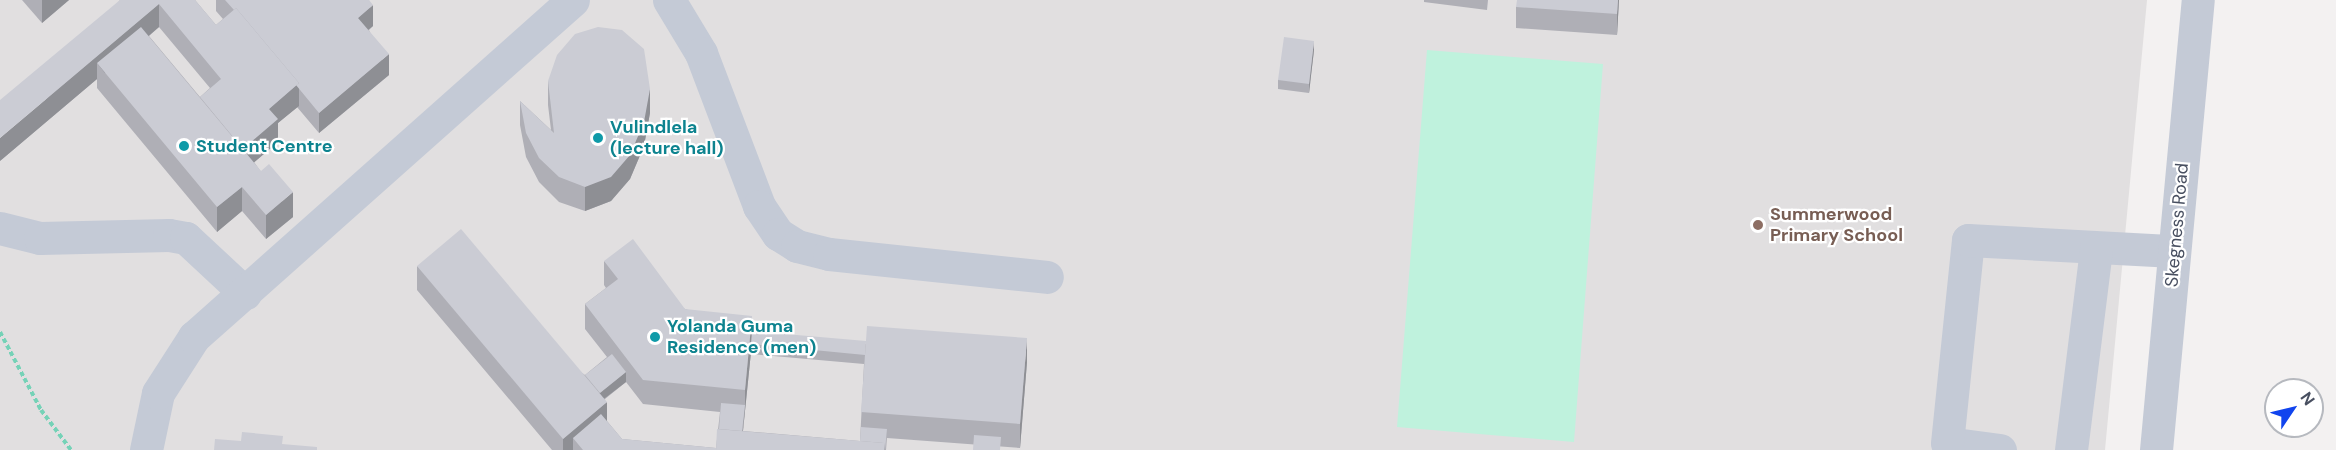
<!DOCTYPE html>
<html>
<head>
<meta charset="utf-8">
<style>
  body { margin:0 }
  #map { position:relative; width:2336px; height:450px; overflow:hidden; background:#f3f1f1; font-family:"DM Sans",sans-serif }
  div>[style] { position:absolute }
  [style*='--x'] { left:calc(var(--x)*1px); top:calc(var(--y)*1px); width:calc(var(--w)*1px); rotate:calc(var(--a)*1deg) }
  .education>* { inset:0; background:#e1dfe0 }
  .green>* { inset:0; background:#bff2dd }
  .path>* { height:4px; margin-top:-2px; transform-origin:0; background:repeating-linear-gradient(90deg,#75d2b7 0 4.5px,transparent 0 7.5px) }
  .minor>* { height:33px; margin:-16.5px; padding:0 16.5px; transform-origin:16.5px; border-radius:16.5px; background:#c4cad6 }
  .wall>* { inset:0; background:#afafb6 }
  .shaded-wall>* { inset:0; background:#8e8f94 }
  .building>* { inset:0; background:#cbccd4 }
  .dots>* { width:16px; height:16px; translate:-50% -50%; box-sizing:border-box; border:3px solid #fff; border-radius:50% }
  span { translate:-50% -50%; white-space:nowrap; text-align:center; line-height:1.15; -webkit-text-stroke:4.5px #fff; paint-order:stroke }
  .culture-label { font-size:18px; color:#0d838f; font-weight:700 }
  .left { translate:0 -50%; text-align:left }
  .education-label { font-size:18px; color:#785e54; font-weight:700 }
  .street-label { font-size:18px; color:#484f60 }
  .north { position:absolute; left:2264px; top:378px; width:60px; height:60px; box-sizing:border-box; background:#fff; border:2px solid #b6b9bf; border-radius:50%; rotate:55deg; font-size:16px; font-weight:700; line-height:24px; text-align:center; color:#484f60 }
  .north::after { content:''; display:block; margin:auto; width:21px; height:27px; background:#14e; clip-path:polygon(50% 0,100% 100%,50% 72%,0 100%) }
</style>
</head>
<body>
<div id="map">
  <div class="education">
    <div style="clip-path:polygon(0 0,2147px 0,2105px 450px,0 450px)"></div>
  </div>
  <div class="green">
    <div style="clip-path:polygon(1427px 50px,1603px 64px,1574px 442px,1397px 427px)"></div>
  </div>
  <div class="path">
    <div style="--x:0;--y:332;--w:88;--a:62.3"></div>
    <div style="--x:41;--y:410;--w:50;--a:53.1"></div>
  </div>
  <div class="minor">
    <div style="--x:669;--y:0;--w:62;--a:58.9"></div>
    <div style="--x:701;--y:53;--w:164;--a:69.2"></div>
    <div style="--x:759;--y:206;--w:34;--a:56"></div>
    <div style="--x:778;--y:234;--w:22;--a:32"></div>
    <div style="--x:797;--y:246;--w:33;--a:14"></div>
    <div style="--x:829;--y:254;--w:219;--a:6"></div>
    <div style="--x:0;--y:228;--w:41;--a:14"></div>
    <div style="--x:40;--y:238;--w:129;--a:-1.3"></div>
    <div style="--x:169;--y:235;--w:17;--a:10"></div>
    <div style="--x:186;--y:238;--w:81;--a:43"></div>
    <div style="--x:146;--y:450;--w:58;--a:-78.1"></div>
    <div style="--x:158;--y:393;--w:67;--a:-57.3"></div>
    <div style="--x:194;--y:337;--w:507;--a:-41.64"></div>
    <div style="--x:2000;--y:450;--w:53;--a:-172.5"></div>
    <div style="--x:1947;--y:443;--w:204;--a:-84.1"></div>
    <div style="--x:1968;--y:240;--w:206;--a:3.1"></div>
    <div style="--x:2071;--y:450;--w:204;--a:-82.9"></div>
    <div style="--x:2156;--y:450;--w:452;--a:-84.7"></div>
  </div>
  <div class="wall">
    <div style="clip-path:polygon(22px 0,69px 0,42px 23px)"></div>
    <div style="clip-path:polygon(evenodd,120px 0,195px 0,216px 25px,223px 19px,216px 11px,216px 0,369px 0,373px 26px,369px 30px,389px 75px,319px 133px,297px 107px,278px 123px,278px 142px,254px 162px,293px 217px,266px 239px,242px 211px,217px 232px,97px 88px,97px 79px,0 161px,120px 0,159px 27px,210px 88px,200px 97px,149px 36px,159px 27px)"></div>
    <div style="clip-path:polygon(1424px 0,1488px 0,1487px 10px,1424px 2px)"></div>
    <div style="clip-path:polygon(1619px 0,1617px 35px,1516px 28px,1516px 7px)"></div>
    <div style="clip-path:polygon(1314px 50px,1309px 93px,1278px 89px,1278px 80px)"></div>
    <div style="clip-path:polygon(548px 81px,650px 113px,644px 146px,630px 179px,611px 201px,585px 211px,559px 202px,539px 182px,526px 157px,520px 125px,520px 101px,551px 130px,548px 105px)"></div>
    <div style="clip-path:polygon(evenodd,604px 261px,685px 309px,752px 331px,1027px 362px,1020px 448px,887px 438px,886px 450px,552px 450px,417px 290px,417px 266px,585px 375px,607px 357px,585px 329px,585px 304px,606px 288px,604px 285px,604px 261px,751px 352px,751px 354px,864px 364px,860px 441px,743px 431px,751px 352px,604px 261px,626px 382px,643px 404px,720px 412px,716px 448px,622px 439px,607px 421px,605px 399px,626px 382px)"></div>
  </div>
  <div class="shaded-wall">
    <div style="clip-path:polygon(42px 0,69px 0,42px 23px)"></div>
    <div style="clip-path:polygon(1618px 0,1619px 0,1617px 35px,1617px 14px)"></div>
    <div style="clip-path:polygon(159px 4px,159px 27px,105px 73px,97px 63px,97px 79px,0 161px,0 138px)"></div>
    <div style="clip-path:polygon(373px 5px,373px 26px,358px 38px,358px 18px)"></div>
    <div style="clip-path:polygon(1314px 41px,1314px 50px,1309px 93px,1309px 84px)"></div>
    <div style="clip-path:polygon(389px 54px,389px 75px,319px 133px,319px 113px)"></div>
    <div style="clip-path:polygon(299px 83px,299px 106px,278px 123px,278px 142px,243px 172px,243px 149px,269px 109px)"></div>
    <div style="clip-path:polygon(650px 89px,650px 113px,644px 146px,630px 179px,611px 201px,585px 211px,585px 187px)"></div>
    <div style="clip-path:polygon(242px 187px,242px 211px,217px 232px,217px 207px)"></div>
    <div style="clip-path:polygon(293px 192px,293px 217px,266px 239px,266px 215px)"></div>
    <div style="clip-path:polygon(752px 316px,752px 340px,751px 344px,751px 352px,741px 450px,745px 405px,745px 390px)"></div>
    <div style="clip-path:polygon(1027px 338px,1027px 362px,1020px 448px,1020px 424px)"></div>
    <div style="clip-path:polygon(626px 372px,626px 382px,592px 408px,592px 399px)"></div>
    <div style="clip-path:polygon(607px 402px,607px 426px,573px 438px,573px 450px,563px 450px,563px 439px)"></div>
  </div>
  <div class="building">
    <div style="clip-path:polygon(120px 0,195px 0,216px 25px,236px 8px,299px 83px,269px 109px,278px 119px,243px 149px,200px 97px,221px 79px,159px 4px,0 138px,0 100px)"></div>
    <div style="clip-path:polygon(225px 0,369px 0,373px 5px,358px 18px,389px 54px,319px 113px,296px 85px,299px 83px,236px 8px,234px 10px)"></div>
    <div style="clip-path:polygon(1517px 0,1618px 0,1617px 14px,1516px 7px)"></div>
    <div style="clip-path:polygon(141px 27px,261px 171px,269px 164px,293px 192px,266px 215px,242px 187px,217px 207px,97px 63px)"></div>
    <div style="clip-path:polygon(598px 27px,622px 30px,644px 49px,650px 89px,644px 122px,630px 155px,611px 177px,585px 187px,559px 177px,539px 158px,526px 133px,520px 101px,554px 133px,548px 81px,557px 55px,575px 34px)"></div>
    <div style="clip-path:polygon(1284px 37px,1314px 41px,1309px 84px,1278px 80px)"></div>
    <div style="clip-path:polygon(461px 229px,607px 402px,563px 439px,417px 266px)"></div>
    <div style="clip-path:polygon(633px 239px,685px 309px,752px 316px,745px 390px,643px 380px,585px 304px,618px 279px,604px 261px)"></div>
    <div style="clip-path:polygon(867px 326px,1027px 338px,1020px 424px,861px 412px)"></div>
    <div style="clip-path:polygon(752px 331px,866px 341px,865px 355px,751px 344px)"></div>
    <div style="clip-path:polygon(612px 354px,626px 372px,600px 393px,585px 375px)"></div>
    <div style="clip-path:polygon(721px 403px,745px 405px,742px 431px,719px 429px)"></div>
    <div style="clip-path:polygon(601px 414px,622px 439px,716px 448px,716px 450px,583px 450px,573px 438px)"></div>
    <div style="clip-path:polygon(861px 427px,887px 429px,885px 450px,884px 443px,860px 441px)"></div>
    <div style="clip-path:polygon(717px 429px,884px 443px,884px 450px,716px 450px)"></div>
    <div style="clip-path:polygon(242px 432px,283px 436px,282px 444px,317px 447px,317px 450px,214px 450px,215px 439px,241px 441px)"></div>
    <div style="clip-path:polygon(974px 435px,1001px 437px,1000px 450px,973px 450px)"></div>
  </div>
  <div class="dots">
    <div style="left:598px;top:138px;background:#0f9aa8"></div>
    <div style="left:184px;top:146px;background:#0f9aa8"></div>
    <div style="left:1758px;top:225px;background:#8d6e63"></div>
    <div style="left:655px;top:337px;background:#0f9aa8"></div>
  </div>
  <div class="culture-label">
    <span class="left" style="left:610px;top:138px">Vulindlela<br>(lecture hall)</span>
    <span class="left" style="left:196px;top:146px">Student Centre</span>
    <span class="left" style="left:667px;top:337px">Yolanda Guma<br>Residence (men)</span>
  </div>
  <div class="education-label">
    <span class="left" style="left:1770px;top:225px">Summerwood<br>Primary School</span>
  </div>
  <div class="street-label">
    <span style="left:2177px;top:225px;rotate:-85deg">Skegness Road</span>
  </div>
  <div class="north">N</div>
</div>
</body>
</html>
